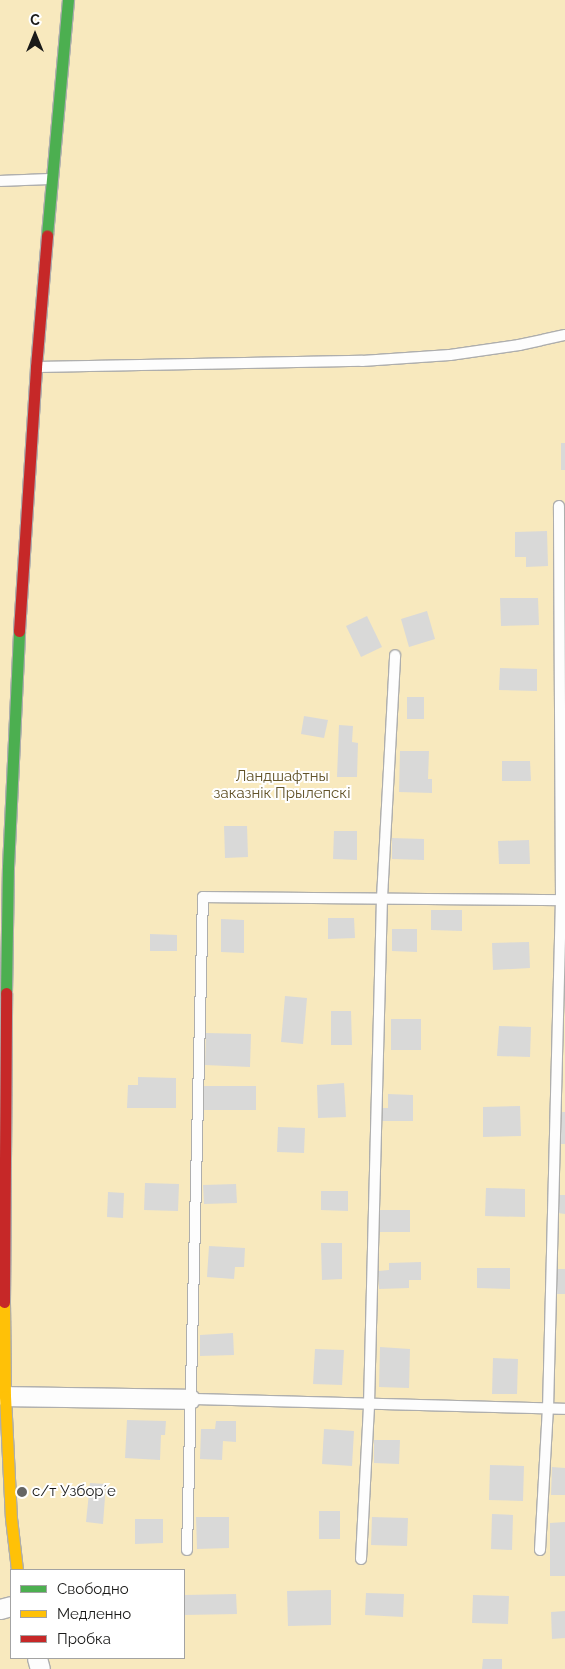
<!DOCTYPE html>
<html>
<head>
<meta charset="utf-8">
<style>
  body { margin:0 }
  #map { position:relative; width:565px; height:1669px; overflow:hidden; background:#f1f1f0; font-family:Raleway,sans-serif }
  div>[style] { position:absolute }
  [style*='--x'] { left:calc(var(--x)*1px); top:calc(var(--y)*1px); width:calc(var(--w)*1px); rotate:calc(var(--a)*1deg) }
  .green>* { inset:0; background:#f8e9be }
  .building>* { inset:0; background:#d9d9d8 }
  .roads { filter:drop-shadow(1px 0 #aeaead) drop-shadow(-1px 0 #aeaead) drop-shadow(0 1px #aeaead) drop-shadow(0 -1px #aeaead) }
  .lane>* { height:10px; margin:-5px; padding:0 5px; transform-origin:5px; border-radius:5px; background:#fdfdfd }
  .street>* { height:19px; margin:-9.5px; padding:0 9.5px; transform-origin:9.5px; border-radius:9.5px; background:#fdfdfd }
  .fast>* { height:11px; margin:-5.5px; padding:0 5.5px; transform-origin:5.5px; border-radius:5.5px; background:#4caf50 }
  .slow>* { height:11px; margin:-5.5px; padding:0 5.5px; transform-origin:5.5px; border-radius:5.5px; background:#ffc107 }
  .jam>* { height:11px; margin:-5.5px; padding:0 5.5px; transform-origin:5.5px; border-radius:5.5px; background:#c62828 }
  .dots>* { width:14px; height:14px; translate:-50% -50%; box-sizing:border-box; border:2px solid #fff; border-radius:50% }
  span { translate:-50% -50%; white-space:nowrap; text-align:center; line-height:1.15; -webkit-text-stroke:4px #fff; paint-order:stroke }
  .park-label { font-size:15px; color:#625329 }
  .poi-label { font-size:15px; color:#1a1a19 }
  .left { translate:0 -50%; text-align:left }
  .legend { position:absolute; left:10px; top:1569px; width:175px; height:90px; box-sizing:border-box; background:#fff; border:1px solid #a3a3a3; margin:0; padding:6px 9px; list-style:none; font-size:15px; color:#1a1a19 }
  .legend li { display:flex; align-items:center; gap:10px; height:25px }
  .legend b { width:25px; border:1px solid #a3a3a3 }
  .north { position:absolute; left:10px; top:10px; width:50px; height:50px; -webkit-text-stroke:4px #fff; paint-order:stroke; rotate:0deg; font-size:14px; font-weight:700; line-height:20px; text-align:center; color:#1a1a19 }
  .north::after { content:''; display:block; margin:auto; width:18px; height:22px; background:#1a1a19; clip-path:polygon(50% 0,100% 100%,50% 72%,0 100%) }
</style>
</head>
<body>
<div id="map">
  <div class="green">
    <div style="clip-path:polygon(evenodd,0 0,565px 0,565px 1669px,0 1669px,0 0,11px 1570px,184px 1570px,184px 1658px,11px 1658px,11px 1570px)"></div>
  </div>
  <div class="building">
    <div style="clip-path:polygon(561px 443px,565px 443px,565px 470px,561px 470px)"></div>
    <div style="clip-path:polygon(547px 531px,548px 566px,526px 567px,526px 557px,515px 557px,515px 532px)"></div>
    <div style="clip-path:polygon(500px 598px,538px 598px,539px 625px,501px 626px)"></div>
    <div style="clip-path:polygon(427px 611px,435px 639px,409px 647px,401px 619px)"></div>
    <div style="clip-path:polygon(367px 616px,382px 647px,361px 657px,346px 626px)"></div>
    <div style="clip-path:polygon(500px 668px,537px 669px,537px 691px,499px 690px)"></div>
    <div style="clip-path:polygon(407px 697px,424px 697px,424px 719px,407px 719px)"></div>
    <div style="clip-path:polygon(304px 716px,328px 720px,324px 738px,301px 734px)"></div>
    <div style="clip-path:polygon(339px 725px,353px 726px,352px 742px,358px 743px,357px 777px,337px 777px)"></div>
    <div style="clip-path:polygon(400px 751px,429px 751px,428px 779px,432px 779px,432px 793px,399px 792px)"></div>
    <div style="clip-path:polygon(502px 761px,530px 761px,531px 781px,502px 781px)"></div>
    <div style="clip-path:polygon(224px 826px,247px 826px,248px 857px,225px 858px)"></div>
    <div style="clip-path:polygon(334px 831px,357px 831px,357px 860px,333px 859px)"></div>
    <div style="clip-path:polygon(392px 838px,424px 839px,424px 860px,392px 859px)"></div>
    <div style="clip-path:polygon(529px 840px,530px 864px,499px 864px,498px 841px)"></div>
    <div style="clip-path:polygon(431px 910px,462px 910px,462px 931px,431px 930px)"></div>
    <div style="clip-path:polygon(328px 918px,354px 918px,355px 938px,328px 939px)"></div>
    <div style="clip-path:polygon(221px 919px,244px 920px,244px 953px,221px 952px)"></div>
    <div style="clip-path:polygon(392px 929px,417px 929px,417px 952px,392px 951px)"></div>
    <div style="clip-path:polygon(150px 934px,177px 935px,177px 951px,150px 951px)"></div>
    <div style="clip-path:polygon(529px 942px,530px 968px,493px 970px,492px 943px)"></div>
    <div style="clip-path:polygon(285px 996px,307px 998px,303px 1044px,281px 1042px)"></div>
    <div style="clip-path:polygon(331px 1011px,351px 1011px,352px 1045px,331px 1045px)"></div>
    <div style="clip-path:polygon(391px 1019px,421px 1019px,421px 1050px,391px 1050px)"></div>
    <div style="clip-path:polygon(499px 1026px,531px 1027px,530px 1057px,497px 1056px)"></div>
    <div style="clip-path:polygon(206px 1033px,251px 1034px,250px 1067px,205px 1065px)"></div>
    <div style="clip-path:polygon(138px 1077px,176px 1078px,176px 1108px,127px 1108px,128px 1085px,138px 1085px)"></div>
    <div style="clip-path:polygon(344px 1083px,346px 1117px,318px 1118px,317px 1085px)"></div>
    <div style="clip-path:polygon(204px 1086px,256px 1086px,256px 1110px,204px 1110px)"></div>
    <div style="clip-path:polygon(388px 1094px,413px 1095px,413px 1121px,382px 1121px,382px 1108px,388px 1108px)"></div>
    <div style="clip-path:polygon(520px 1106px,521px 1136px,483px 1137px,483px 1107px)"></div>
    <div style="clip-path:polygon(561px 1112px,565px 1112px,565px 1144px,560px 1144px)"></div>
    <div style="clip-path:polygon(278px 1127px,305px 1128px,304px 1153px,277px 1152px)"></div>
    <div style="clip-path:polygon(145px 1183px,179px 1184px,178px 1211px,144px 1210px)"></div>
    <div style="clip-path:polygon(236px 1184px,237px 1203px,204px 1204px,203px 1185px)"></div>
    <div style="clip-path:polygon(486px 1188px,525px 1189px,525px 1217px,485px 1216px)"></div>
    <div style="clip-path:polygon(321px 1191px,348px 1191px,348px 1211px,321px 1210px)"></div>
    <div style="clip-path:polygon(108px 1192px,124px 1193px,123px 1218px,107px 1217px)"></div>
    <div style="clip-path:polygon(558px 1195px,565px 1195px,565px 1214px,558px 1213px)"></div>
    <div style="clip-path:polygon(380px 1210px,410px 1210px,410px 1232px,380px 1232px)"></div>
    <div style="clip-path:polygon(321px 1243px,342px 1243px,342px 1279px,322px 1280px)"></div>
    <div style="clip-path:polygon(209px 1246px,245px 1248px,244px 1267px,235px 1267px,234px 1279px,207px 1277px)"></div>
    <div style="clip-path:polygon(421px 1262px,421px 1280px,409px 1280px,409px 1288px,379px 1289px,378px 1271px,389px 1270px,389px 1263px)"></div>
    <div style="clip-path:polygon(477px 1268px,510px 1268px,510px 1289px,477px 1288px)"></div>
    <div style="clip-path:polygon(554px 1269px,565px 1269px,565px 1294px,553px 1294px)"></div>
    <div style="clip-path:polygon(233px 1333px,234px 1355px,200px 1356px,200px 1335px)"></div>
    <div style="clip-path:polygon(380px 1347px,410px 1349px,409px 1388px,379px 1387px)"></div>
    <div style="clip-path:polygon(315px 1349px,344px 1350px,342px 1385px,313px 1384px)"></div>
    <div style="clip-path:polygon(493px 1358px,518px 1359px,517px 1394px,492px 1394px)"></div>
    <div style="clip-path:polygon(127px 1420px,166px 1421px,165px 1435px,161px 1435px,160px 1460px,125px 1458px)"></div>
    <div style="clip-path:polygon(216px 1421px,236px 1421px,236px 1442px,223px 1441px,222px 1460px,200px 1459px,201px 1429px,215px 1429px)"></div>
    <div style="clip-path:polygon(324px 1429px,354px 1431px,352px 1466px,322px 1464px)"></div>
    <div style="clip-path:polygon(374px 1440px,400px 1440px,399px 1464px,374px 1463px)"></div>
    <div style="clip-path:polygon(490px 1465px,524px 1466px,523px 1501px,489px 1500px)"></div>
    <div style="clip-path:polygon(552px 1467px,565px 1468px,565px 1495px,551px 1495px)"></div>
    <div style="clip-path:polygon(90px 1483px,106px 1484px,103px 1524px,86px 1522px)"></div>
    <div style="clip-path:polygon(319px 1511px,340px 1511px,340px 1539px,319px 1539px)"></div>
    <div style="clip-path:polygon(492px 1514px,513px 1515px,512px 1550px,491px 1549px)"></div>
    <div style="clip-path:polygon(196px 1517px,229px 1517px,229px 1548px,197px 1549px)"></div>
    <div style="clip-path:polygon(372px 1517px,408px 1518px,407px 1546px,371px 1545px)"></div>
    <div style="clip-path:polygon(135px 1519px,163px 1519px,163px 1543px,135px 1544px)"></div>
    <div style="clip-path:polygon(565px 1522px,565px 1576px,550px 1576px,550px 1523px)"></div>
    <div style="clip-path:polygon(331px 1590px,331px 1625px,288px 1626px,287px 1591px)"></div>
    <div style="clip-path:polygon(366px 1593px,404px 1594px,403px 1617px,365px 1615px)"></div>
    <div style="clip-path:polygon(236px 1594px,237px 1614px,184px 1615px,184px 1595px)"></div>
    <div style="clip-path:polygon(473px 1595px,509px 1596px,508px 1624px,472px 1623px)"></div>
    <div style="clip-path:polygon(565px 1611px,565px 1638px,552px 1639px,551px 1612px)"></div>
    <div style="clip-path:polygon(483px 1659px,502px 1659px,502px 1669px,482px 1669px)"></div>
  </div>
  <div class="roads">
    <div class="lane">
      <div style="--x:0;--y:181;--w:51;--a:-2.2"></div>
      <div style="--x:37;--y:367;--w:325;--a:-1.1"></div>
      <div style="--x:362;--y:361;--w:88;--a:-3.9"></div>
      <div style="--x:450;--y:355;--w:70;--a:-8.2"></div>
      <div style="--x:519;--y:345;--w:47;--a:-12.3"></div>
      <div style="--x:190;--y:1399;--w:375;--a:1.5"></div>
      <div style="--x:187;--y:1550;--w:653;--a:-88.6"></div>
      <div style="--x:203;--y:897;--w:362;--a:0.5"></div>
      <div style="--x:540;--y:1550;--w:141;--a:-86.8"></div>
      <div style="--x:548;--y:1409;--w:509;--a:-88.54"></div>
      <div style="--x:561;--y:900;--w:394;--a:-90.3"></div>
      <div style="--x:361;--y:1559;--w:155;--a:-87"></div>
      <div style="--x:369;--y:1404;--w:506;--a:-88.53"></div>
      <div style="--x:382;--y:898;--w:243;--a:-86.9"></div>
    </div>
    <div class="street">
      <div style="--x:5;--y:1396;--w:185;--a:0.9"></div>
      <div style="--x:0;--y:1609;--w:11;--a:-15"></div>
      <div style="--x:37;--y:1658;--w:11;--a:75"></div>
    </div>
    <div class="fast">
      <div style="--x:47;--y:235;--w:236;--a:-84.9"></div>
      <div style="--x:6;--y:993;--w:126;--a:-89.1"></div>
      <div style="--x:8;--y:867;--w:236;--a:-87.3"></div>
    </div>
    <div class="slow">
      <div style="--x:4;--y:1302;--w:94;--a:89.4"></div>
      <div style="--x:5;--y:1396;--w:122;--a:87.2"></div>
      <div style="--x:11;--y:1518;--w:52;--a:83.4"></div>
    </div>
    <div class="jam">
      <div style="--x:19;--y:631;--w:265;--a:-86.3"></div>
      <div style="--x:36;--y:367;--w:132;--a:-85.2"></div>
      <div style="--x:4;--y:1302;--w:309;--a:-89.6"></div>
    </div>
  </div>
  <div class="dots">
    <div style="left:22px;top:1492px;background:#656564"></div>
  </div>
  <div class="park-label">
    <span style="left:282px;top:785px">Ландшафтны<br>заказнік Прылепскі</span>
  </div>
  <div class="poi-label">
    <span class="left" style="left:32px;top:1492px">с/т Узборʼе</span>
  </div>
  <ul class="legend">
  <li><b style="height:6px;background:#4caf50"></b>Свободно</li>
  <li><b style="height:6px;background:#ffc107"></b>Медленно</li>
  <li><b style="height:6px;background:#c62828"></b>Пробка</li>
  </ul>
  <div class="north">С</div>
</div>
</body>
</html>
